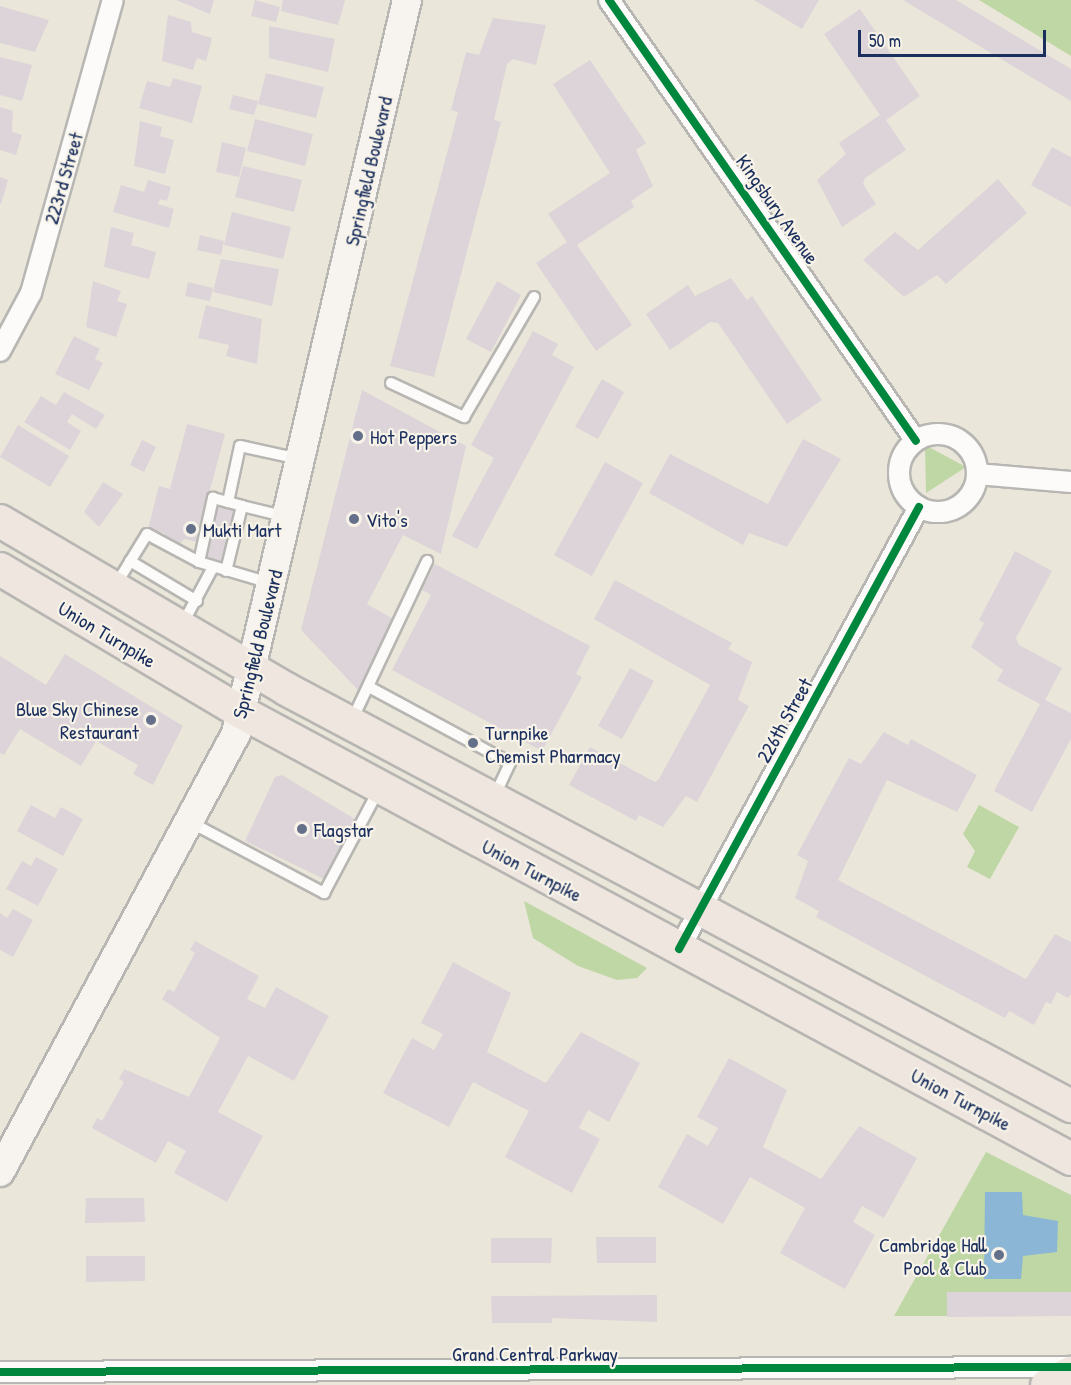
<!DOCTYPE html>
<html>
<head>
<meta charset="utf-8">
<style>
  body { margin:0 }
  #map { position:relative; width:1071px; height:1385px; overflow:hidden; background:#ebe6da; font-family:"Patrick Hand",sans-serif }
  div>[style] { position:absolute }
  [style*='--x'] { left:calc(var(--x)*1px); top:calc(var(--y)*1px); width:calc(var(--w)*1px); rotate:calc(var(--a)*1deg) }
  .green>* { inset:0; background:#bed7a4 }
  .water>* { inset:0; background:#8cb6d6 }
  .building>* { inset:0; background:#dcd4d8 }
  .roads { filter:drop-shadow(2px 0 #b7b6b2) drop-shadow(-2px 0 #b7b6b2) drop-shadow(0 2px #b7b6b2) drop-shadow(0 -2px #b7b6b2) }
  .lane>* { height:10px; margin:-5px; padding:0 5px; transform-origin:5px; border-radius:5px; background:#fcfbf9 }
  .street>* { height:20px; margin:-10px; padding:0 10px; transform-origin:10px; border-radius:10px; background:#fcfbf9 }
  .street>.ring { margin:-10px; padding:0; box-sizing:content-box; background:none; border:20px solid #fcfbf9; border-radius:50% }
  .secondary>* { height:28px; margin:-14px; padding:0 14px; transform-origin:14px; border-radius:14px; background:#f7f3ef }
  .primary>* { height:32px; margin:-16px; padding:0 16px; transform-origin:16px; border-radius:16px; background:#efe6df }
  .highway>* { height:33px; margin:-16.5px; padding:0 16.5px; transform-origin:16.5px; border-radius:16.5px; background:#efe6df }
  .cycleway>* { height:8px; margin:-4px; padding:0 4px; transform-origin:4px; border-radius:4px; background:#00873e }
  .dots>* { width:16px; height:16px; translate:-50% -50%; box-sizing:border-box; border:3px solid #f7f3e8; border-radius:50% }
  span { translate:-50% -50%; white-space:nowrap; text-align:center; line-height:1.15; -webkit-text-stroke:4.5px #f7f3e8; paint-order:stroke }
  .street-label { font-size:20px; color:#1b2f5e }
  .poi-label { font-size:20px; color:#1b2f5e }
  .left { translate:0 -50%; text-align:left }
  .right { translate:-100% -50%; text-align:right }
  .scale { position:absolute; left:858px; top:30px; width:188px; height:27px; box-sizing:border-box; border:3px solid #1b2f5e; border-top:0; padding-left:8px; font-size:18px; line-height:21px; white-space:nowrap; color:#1b2f5e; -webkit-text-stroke:4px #f7f3e8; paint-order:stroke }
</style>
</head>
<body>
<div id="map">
  <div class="green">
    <div style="clip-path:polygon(979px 0,1071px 0,1071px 56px)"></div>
    <div style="clip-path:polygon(925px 445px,966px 467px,926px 493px)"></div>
    <div style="clip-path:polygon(979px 805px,1019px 827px,990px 879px,967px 867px,975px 851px,963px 834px)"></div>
    <div style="clip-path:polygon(524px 901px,647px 968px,637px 978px,617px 980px,578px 966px,533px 938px)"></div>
    <div style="clip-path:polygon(986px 1152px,1071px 1195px,1071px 1316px,894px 1316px)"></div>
  </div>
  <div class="water">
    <div style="clip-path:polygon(985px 1192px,1022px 1192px,1023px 1215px,1058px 1221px,1057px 1252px,1023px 1256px,1021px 1279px,984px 1279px)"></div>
  </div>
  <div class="building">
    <div style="clip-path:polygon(176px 0,214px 0,210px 14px)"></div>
    <div style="clip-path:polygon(255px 0,280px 7px,276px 22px,251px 16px)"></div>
    <div style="clip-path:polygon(283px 0,345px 0,338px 25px,281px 11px)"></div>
    <div style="clip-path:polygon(754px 0,819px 0,802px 29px)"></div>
    <div style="clip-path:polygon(903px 0,956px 0,1071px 69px,1071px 101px)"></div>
    <div style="clip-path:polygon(0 6px,49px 20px,35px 52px,0 43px)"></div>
    <div style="clip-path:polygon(860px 9px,920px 96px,886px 120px,906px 150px,865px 178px,863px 184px,876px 204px,842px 227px,817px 180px,846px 154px,839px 143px,880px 115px,824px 34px)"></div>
    <div style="clip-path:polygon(168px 15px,191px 22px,192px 32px,212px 38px,206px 61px,197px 58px,193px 70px,162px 61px)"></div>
    <div style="clip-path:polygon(493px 18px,546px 25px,536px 65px,513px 59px,507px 64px,494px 120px,501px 122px,434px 377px,390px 366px,458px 112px,451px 110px,466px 52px,479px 55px)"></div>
    <div style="clip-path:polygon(269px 26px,335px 39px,328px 72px,269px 58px)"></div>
    <div style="clip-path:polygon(0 57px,32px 65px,22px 101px,0 95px)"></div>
    <div style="clip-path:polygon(590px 60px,646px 143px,636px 150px,653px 186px,631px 201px,634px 207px,577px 245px,632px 325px,596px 351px,536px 263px,567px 242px,548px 214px,610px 173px,553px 84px)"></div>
    <div style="clip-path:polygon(266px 73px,324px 87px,316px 118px,258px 104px)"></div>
    <div style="clip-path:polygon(173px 78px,202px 86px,192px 123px,139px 108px,147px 81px,170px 87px)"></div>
    <div style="clip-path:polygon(233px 95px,258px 101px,254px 115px,229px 109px)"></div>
    <div style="clip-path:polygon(0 107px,13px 111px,12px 132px,22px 135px,16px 155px,0 150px)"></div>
    <div style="clip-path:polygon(255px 119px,313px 134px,305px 166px,247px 151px)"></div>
    <div style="clip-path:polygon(140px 121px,162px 127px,160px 136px,174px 140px,165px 174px,134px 166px)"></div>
    <div style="clip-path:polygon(222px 142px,246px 148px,239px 177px,216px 172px)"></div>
    <div style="clip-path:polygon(1052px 147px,1071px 157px,1071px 207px,1031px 185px)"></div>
    <div style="clip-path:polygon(243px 166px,302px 180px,294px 212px,235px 197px)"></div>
    <div style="clip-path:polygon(0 177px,8px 180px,1px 204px,0 204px)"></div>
    <div style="clip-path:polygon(998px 179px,1027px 213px,946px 284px,937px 275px,904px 297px,863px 260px,895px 232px,918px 250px)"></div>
    <div style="clip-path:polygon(148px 180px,171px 187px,167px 201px,160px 199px,158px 204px,174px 209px,169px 228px,113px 212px,121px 185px,144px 192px)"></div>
    <div style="clip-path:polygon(232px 212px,291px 227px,283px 259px,224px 245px)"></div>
    <div style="clip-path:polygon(111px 227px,134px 233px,131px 245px,156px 252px,149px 279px,104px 267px)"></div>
    <div style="clip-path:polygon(200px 235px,224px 241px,221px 255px,197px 250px)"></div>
    <div style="clip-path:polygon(221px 259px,279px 269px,272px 306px,213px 292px)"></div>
    <div style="clip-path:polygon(731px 278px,747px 300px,752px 296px,822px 400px,787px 424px,718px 323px,710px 322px,670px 350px,646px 314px,688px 285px,695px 296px)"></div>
    <div style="clip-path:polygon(93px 281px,121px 291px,117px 301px,127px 304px,116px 337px,86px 327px)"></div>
    <div style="clip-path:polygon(497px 281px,521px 295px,491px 352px,466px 339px)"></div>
    <div style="clip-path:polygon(188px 282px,213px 288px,210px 301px,185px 296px)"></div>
    <div style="clip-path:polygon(206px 305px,262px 319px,257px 364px,226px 356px,229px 345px,198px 338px)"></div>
    <div style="clip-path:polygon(533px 331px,558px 344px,552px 355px,574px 367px,477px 549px,452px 536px,494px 458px,471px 445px)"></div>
    <div style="clip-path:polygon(74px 336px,100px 349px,95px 359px,103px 363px,89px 390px,55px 374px)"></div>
    <div style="clip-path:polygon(602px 379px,624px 392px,598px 439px,575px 427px)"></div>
    <div style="clip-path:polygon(362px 390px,466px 446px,441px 554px,403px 535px,367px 604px,395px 620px,358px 690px,301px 630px)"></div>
    <div style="clip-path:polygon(64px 392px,105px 415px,96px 429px,72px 414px,67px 422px,81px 431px,70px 450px,24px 422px,41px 396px,56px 405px)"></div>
    <div style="clip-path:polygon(187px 424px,225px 434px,196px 542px,185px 539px,177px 546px,167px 543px,164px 533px,148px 529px,159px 486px,170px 489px)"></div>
    <div style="clip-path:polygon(18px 425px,69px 456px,50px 487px,0 457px)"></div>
    <div style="clip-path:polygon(803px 439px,841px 459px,787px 547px,749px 533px,743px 545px,649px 493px,670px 454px,768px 504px)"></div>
    <div style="clip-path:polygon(142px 440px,156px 447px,144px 472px,130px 465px)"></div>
    <div style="clip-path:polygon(605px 462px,643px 483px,592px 576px,554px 555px)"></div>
    <div style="clip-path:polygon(103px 482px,123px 494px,99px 527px,84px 512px)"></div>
    <div style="clip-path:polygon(216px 506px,239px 512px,226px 563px,204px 558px)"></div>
    <div style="clip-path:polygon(1015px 551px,1052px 571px,1016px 638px,1019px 645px,1062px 668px,1045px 700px,1071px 713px,1071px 739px,1032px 812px,994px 791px,1040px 704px,997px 681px,1003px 670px,971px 647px,984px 623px,979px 620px)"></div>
    <div style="clip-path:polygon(435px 564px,590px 646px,576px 674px,582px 677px,542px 751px,392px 670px,431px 595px,422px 590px)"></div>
    <div style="clip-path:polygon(615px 580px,732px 643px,728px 649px,752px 662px,738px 700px,749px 706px,697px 802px,686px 796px,663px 827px,639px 815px,636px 821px,569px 785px,590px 747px,655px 782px,659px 779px,710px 685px,594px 619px)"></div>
    <div style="clip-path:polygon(65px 654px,183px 726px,153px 785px,133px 774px,138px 765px,96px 741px,81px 766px,20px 729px,4px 755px,0 753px,0 656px,46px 685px)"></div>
    <div style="clip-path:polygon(630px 668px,654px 681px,622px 739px,598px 726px)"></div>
    <div style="clip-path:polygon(884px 732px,908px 745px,911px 739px,977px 775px,957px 812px,887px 780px,838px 880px,1026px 979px,1055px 934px,1071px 942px,1071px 994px,1068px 998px,1057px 992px,1051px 1004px,1046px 1002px,1034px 1025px,1009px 1011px,1005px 1018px,935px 981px,816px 917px,819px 911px,795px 898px,808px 861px,797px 855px,823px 806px,849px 758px,861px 764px)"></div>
    <div style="clip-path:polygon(282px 775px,358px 821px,326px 880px,245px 841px,275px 777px)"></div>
    <div style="clip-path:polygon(31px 805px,55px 818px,61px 807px,83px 819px,63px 856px,17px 831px)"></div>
    <div style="clip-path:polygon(36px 857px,58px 869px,38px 906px,6px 889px,22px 861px,31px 866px)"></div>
    <div style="clip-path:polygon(13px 909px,33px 920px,13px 957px,0 950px,0 913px,7px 918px)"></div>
    <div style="clip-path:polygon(195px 941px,259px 976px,247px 999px,265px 1008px,276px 987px,329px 1016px,294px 1081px,248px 1056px,218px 1112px,263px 1136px,227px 1202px,174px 1173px,186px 1151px,168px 1141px,156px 1163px,92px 1128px,97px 1118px,102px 1121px,124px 1082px,119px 1079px,124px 1069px,189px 1097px,220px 1038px,162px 999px,168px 989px,174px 992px,195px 953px,190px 950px)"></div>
    <div style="clip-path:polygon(453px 962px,511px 993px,487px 1052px,546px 1083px,581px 1032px,640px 1063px,609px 1122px,588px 1110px,579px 1128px,600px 1139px,572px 1193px,505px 1157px,529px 1111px,473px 1082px,449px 1127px,383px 1093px,412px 1038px,434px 1050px,443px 1034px,421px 1023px)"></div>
    <div style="clip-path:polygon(729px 1058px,787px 1090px,763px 1147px,821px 1179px,859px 1126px,917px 1158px,884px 1218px,862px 1206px,853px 1222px,875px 1235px,845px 1289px,780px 1253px,805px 1208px,750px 1177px,723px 1224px,658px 1187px,687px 1134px,708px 1146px,718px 1128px,697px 1117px)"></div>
    <div style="clip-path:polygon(86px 1198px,144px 1198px,145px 1222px,85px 1223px)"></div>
    <div style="clip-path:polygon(596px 1237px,656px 1237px,656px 1263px,597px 1263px)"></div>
    <div style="clip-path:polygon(491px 1238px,552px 1238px,551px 1263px,491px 1263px)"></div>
    <div style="clip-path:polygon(86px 1256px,145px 1256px,145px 1281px,86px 1282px)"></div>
    <div style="clip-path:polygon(947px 1292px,1071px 1292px,1071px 1316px,947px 1317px)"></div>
    <div style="clip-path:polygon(657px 1295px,657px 1322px,552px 1318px,552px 1323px,492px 1323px,491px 1296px)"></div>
  </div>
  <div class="roads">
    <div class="lane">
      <div style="--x:391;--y:383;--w:81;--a:25"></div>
      <div style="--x:464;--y:417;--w:139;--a:-59.7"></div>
      <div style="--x:228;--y:502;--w:57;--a:-77.9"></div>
      <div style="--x:240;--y:446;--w:60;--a:12.4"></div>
      <div style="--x:130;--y:561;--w:78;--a:30.8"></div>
      <div style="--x:199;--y:562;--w:74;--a:16.5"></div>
      <div style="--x:226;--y:571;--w:67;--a:-76.2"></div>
      <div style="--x:242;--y:506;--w:46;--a:13.7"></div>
      <div style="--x:115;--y:586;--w:61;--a:-58.4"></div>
      <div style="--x:147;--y:534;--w:59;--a:28.3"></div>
      <div style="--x:199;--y:562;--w:66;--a:-77.7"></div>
      <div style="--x:213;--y:498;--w:30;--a:15"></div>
      <div style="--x:182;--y:625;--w:64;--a:-61.8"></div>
      <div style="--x:369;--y:687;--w:160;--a:28.3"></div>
      <div style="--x:510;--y:763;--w:38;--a:115"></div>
      <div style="--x:352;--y:720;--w:176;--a:-64.7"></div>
      <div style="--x:190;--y:822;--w:152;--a:27.9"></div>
      <div style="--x:324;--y:893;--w:118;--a:-62.1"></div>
    </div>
    <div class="street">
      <div style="--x:609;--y:0;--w:537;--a:55.16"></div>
      <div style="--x:0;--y:351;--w:66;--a:-61.9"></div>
      <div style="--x:31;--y:293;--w:304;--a:-74.4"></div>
      <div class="ring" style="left:899px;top:434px;width:58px;height:58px"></div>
      <div style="--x:977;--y:474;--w:94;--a:4.9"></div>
      <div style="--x:679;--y:949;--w:503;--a:-61.5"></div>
      <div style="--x:0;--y:1372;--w:1071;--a:-0.27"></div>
    </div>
    <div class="secondary">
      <div style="--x:0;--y:1172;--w:498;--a:-61.7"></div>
      <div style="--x:236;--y:733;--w:753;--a:-76.87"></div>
    </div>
    <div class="primary">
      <div style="--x:0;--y:521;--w:332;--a:30.4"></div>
      <div style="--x:286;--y:689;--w:889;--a:27.98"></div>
      <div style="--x:0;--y:569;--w:280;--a:30.7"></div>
      <div style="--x:241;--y:712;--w:943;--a:28.3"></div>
    </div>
    <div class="highway">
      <div style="--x:1047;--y:1385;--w:27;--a:-27"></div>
    </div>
  </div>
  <div class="cycleway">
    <div style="--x:609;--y:0;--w:537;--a:55.16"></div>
    <div style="--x:679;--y:949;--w:503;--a:-61.5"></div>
    <div style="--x:0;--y:1372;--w:1071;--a:-0.27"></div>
  </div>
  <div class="dots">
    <div style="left:358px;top:436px;background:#646f89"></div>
    <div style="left:354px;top:519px;background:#646f89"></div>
    <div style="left:191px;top:529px;background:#646f89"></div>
    <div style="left:151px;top:720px;background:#646f89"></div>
    <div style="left:473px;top:743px;background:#646f89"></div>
    <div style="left:302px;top:829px;background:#646f89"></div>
    <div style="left:999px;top:1255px;background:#646f89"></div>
  </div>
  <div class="street-label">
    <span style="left:368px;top:171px;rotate:-77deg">Springfield Boulevard</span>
    <span style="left:63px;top:178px;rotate:-74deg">223rd Street</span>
    <span style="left:778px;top:209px;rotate:55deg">Kingsbury Avenue</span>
    <span style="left:107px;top:634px;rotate:31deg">Union Turnpike</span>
    <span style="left:257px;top:644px;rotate:-76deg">Springfield Boulevard</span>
    <span style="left:784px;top:720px;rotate:-61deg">226th Street</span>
    <span style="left:532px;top:870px;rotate:28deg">Union Turnpike</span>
    <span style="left:961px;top:1099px;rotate:28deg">Union Turnpike</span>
    <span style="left:535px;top:1353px">Grand Central Parkway</span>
  </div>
  <div class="poi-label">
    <span class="left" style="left:370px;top:436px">Hot Peppers</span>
    <span class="left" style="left:366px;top:519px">Vito's</span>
    <span class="left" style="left:203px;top:529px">Mukti Mart</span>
    <span class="right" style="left:139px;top:720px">Blue Sky Chinese<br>Restaurant</span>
    <span class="left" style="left:485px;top:744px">Turnpike<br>Chemist Pharmacy</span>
    <span class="left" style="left:314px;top:829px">Flagstar</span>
    <span class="right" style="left:987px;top:1256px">Cambridge Hall<br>Pool &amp; Club</span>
  </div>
  <div class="scale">50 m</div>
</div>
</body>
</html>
